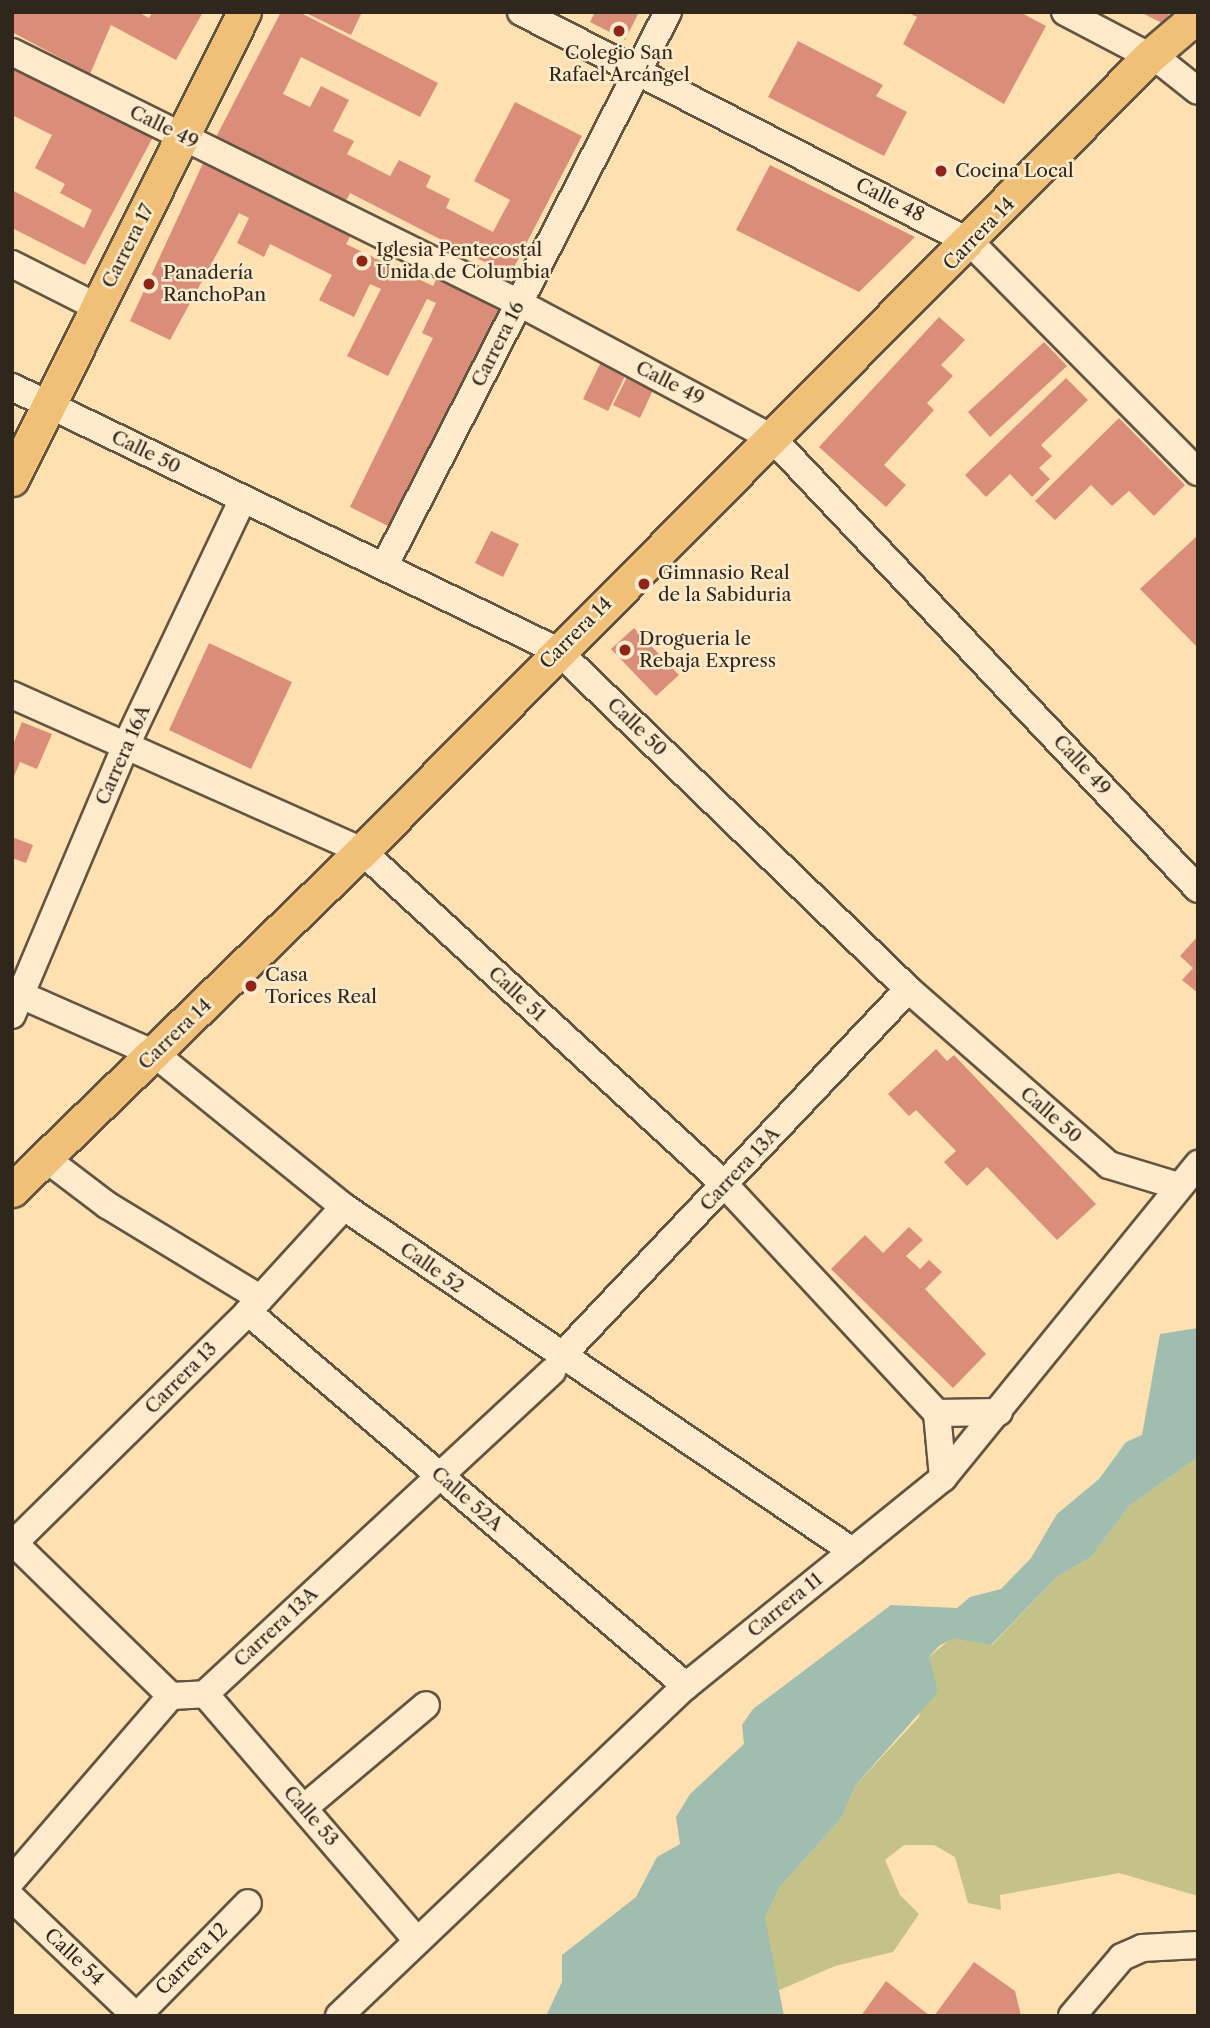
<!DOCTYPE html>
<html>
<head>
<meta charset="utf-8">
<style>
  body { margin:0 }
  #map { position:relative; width:1210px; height:2028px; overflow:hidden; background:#ffe0b1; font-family:"Libre Caslon Text",serif }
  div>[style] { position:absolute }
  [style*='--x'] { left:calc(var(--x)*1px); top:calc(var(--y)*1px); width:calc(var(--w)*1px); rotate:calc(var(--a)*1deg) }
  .green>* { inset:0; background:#c4c189 }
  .water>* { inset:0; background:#a0bdaf }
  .building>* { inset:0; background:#da8e79 }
  .roads { filter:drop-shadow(2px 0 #635441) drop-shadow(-2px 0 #635441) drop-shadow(0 2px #635441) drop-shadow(0 -2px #635441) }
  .minor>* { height:26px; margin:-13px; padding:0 13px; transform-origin:13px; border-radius:13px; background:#ffebcc }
  .major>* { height:33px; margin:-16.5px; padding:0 16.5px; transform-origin:16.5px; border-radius:16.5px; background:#f0c078 }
  .dots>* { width:19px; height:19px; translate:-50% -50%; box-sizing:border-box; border:4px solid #ffebcc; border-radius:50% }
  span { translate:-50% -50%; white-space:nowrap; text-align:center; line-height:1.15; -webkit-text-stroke:5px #ffebcc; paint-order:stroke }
  .poi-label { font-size:19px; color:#2f261c }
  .left { translate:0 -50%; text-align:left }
  .street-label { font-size:19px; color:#2f261c }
  .frame { position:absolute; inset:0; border:14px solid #2f261c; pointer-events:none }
</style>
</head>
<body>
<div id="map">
  <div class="green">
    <div style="clip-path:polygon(1198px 1457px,1198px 1896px,1119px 1873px,1000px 1895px,1001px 1910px,968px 1903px,955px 1857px,934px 1845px,904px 1845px,885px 1860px,900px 1895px,919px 1914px,893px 1952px,835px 1966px,775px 1992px,765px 1918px,780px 1887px,842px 1817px,855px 1786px,919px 1717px,929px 1657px,953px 1637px,992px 1645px,1058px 1576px,1091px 1557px,1129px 1506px)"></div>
  </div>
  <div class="water">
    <div style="clip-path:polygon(1198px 1328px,1198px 1457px,1129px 1506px,1091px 1557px,1058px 1576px,991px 1645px,954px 1638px,939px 1646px,929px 1657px,938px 1692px,855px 1786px,842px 1817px,780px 1887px,765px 1918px,784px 2016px,546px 2016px,562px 1982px,562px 1955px,636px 1897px,657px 1857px,680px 1844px,676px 1817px,690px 1794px,744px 1744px,742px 1725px,753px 1709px,891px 1605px,957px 1608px,970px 1597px,1001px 1589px,1031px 1558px,1057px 1514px,1099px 1479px,1126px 1442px,1142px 1435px,1160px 1334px)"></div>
  </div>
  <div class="building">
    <div style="clip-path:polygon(12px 12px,138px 12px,149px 18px,152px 12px,203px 12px,176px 60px,111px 25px,90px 74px,12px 32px)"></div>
    <div style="clip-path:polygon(281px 12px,299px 12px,438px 83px,420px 117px,301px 57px,283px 94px,310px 107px,321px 86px,349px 100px,333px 131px,354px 141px,347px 154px,390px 176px,399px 160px,431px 176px,426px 187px,450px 199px,446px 208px,493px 232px,510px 200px,474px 181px,515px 102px,582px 136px,510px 275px,350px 193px,345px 203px,216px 137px)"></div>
    <div style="clip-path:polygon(304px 12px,362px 12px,351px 35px)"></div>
    <div style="clip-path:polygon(595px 12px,639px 12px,625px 40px,590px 22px)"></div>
    <div style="clip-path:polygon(907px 12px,1020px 12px,1046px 26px,1004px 104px,903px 44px,917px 17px)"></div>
    <div style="clip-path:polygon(1140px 12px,1170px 12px,1164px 24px)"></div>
    <div style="clip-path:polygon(798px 41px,883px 85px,876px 96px,907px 112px,884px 156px,768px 97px)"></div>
    <div style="clip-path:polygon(12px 64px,153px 137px,85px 265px,12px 228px,12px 190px,84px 228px,92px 210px,60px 193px,65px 184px,35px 168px,52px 135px,12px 115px)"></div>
    <div style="clip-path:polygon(205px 159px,353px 231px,346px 244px,433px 286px,441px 270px,504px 300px,392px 528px,350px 507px,433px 338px,422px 333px,436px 303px,427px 299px,431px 291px,388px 376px,347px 356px,381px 289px,370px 284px,354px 317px,319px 300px,332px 275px,270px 244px,264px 257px,237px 243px,249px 218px,239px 213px,170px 340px,130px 321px)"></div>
    <div style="clip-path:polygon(770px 165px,915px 237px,859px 292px,736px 230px)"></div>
    <div style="clip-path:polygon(939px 317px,965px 340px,941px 365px,953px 376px,927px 403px,934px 410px,884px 465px,906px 485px,886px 507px,819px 447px)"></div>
    <div style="clip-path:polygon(1044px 342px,1067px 366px,990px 437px,968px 412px)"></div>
    <div style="clip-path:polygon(601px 362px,626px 374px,608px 411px,583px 399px)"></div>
    <div style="clip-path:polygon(628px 375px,654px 388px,640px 418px,613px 405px)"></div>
    <div style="clip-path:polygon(1066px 378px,1088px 400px,1041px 445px,1052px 456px,1039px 468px,1050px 479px,1032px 497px,1010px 474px,986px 497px,965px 475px)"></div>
    <div style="clip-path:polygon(1119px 418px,1185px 485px,1154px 516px,1129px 491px,1112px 506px,1091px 485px,1055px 520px,1035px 501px)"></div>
    <div style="clip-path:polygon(491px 531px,519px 544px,503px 577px,475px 563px)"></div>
    <div style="clip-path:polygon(1198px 535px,1198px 648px,1140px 589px)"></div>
    <div style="clip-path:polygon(634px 628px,679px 675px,656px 696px,611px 649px)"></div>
    <div style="clip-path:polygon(209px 643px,292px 682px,251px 769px,169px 730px)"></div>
    <div style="clip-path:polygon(22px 722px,52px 734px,37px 769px,20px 762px,12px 781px,12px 747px)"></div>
    <div style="clip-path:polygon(12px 837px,33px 845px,26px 863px,12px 858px)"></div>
    <div style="clip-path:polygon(1198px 936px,1198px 993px,1182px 980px,1193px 968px,1180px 956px)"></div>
    <div style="clip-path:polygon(936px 1049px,947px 1061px,954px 1055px,1096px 1204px,1057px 1240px,987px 1167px,967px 1186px,944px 1162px,956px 1151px,916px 1110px,909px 1116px,888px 1094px)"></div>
    <div style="clip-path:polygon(909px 1227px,923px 1240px,906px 1256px,920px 1269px,929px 1260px,942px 1272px,925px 1289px,986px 1354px,953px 1388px,831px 1269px,865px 1235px,883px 1253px)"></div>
    <div style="clip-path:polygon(974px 1962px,1015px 1991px,1021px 2016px,934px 2016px)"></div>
    <div style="clip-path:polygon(886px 1981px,930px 2016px,861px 2016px)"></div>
  </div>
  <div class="roads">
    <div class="minor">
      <div style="--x:521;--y:12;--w:506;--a:27.17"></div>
      <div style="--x:971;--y:243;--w:322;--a:45.3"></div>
      <div style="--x:1065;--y:12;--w:112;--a:27.7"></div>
      <div style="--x:1164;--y:64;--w:43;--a:38.5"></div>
      <div style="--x:12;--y:52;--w:566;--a:26.34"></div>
      <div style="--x:519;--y:303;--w:287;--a:28.1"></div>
      <div style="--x:772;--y:438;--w:620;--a:46.63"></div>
      <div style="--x:12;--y:264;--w:95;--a:26.8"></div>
      <div style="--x:12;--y:387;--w:606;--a:25.8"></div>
      <div style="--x:558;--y:651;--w:487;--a:44"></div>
      <div style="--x:908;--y:989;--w:267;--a:41.2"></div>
      <div style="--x:1109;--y:1165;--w:72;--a:16.9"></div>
      <div style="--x:385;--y:565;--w:621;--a:-62.9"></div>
      <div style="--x:12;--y:695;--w:383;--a:24"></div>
      <div style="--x:362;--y:851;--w:493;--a:42.6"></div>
      <div style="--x:725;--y:1185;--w:311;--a:47.1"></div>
      <div style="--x:937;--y:1413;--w:65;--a:84.7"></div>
      <div style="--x:12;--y:991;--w:156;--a:23.8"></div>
      <div style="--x:155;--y:1054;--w:243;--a:39"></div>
      <div style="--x:344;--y:1207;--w:614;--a:34.1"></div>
      <div style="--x:12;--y:1015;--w:298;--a:-67.1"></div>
      <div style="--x:128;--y:741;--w:268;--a:-64.6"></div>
      <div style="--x:45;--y:1158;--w:78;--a:37.2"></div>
      <div style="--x:107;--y:1205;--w:179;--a:31.3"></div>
      <div style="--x:248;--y:1312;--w:576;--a:40.49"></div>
      <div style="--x:570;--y:1347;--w:492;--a:-46.6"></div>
      <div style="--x:937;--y:1413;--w:62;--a:-0.9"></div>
      <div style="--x:12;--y:1541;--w:222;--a:44.3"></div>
      <div style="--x:12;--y:1545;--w:332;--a:-44.6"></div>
      <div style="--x:248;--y:1312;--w:142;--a:-47.6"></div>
      <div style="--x:205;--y:1694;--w:323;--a:49.3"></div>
      <div style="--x:305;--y:1807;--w:158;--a:-40.1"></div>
      <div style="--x:12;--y:1880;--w:243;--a:-49.2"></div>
      <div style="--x:171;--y:1696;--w:34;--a:-3"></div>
      <div style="--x:205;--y:1694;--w:474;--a:-42.9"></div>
      <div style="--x:12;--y:1898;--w:171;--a:43.6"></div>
      <div style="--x:137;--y:2016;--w:158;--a:-45.5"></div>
      <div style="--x:339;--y:2016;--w:479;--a:-43.6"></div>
      <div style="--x:686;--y:1686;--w:331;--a:-39"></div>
      <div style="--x:943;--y:1478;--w:405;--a:-50.9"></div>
      <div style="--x:1072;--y:2016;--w:77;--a:-49.7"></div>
      <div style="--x:1122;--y:1957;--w:22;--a:-24"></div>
      <div style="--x:1142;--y:1948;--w:56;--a:-3.1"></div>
    </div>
    <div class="major">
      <div style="--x:12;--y:479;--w:521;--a:-63.58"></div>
      <div style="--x:12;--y:1190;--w:487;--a:-44.1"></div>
      <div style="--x:362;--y:851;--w:1119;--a:-45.25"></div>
      <div style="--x:1150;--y:56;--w:63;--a:-40.5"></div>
    </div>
  </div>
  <div class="dots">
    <div style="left:619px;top:31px;background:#8f2418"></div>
    <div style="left:941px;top:171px;background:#8f2418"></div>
    <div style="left:362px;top:261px;background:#8f2418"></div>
    <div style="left:149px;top:284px;background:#8f2418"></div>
    <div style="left:644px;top:584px;background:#8f2418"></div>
    <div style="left:625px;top:650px;background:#8f2418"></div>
    <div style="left:251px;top:986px;background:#8f2418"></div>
  </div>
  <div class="poi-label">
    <span style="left:619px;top:64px">Colegio San<br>Rafael Arcángel</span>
    <span class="left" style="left:955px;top:171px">Cocina Local</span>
    <span class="left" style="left:376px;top:261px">Iglesia Pentecostal<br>Unida de Columbia</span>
    <span class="left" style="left:163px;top:284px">Panadería<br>RanchoPan</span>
    <span class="left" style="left:658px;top:584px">Gimnasio Real<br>de la Sabiduria</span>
    <span class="left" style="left:639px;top:650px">Drogueria le<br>Rebaja Express</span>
    <span class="left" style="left:265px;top:986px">Casa<br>Torices Real</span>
  </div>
  <div class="street-label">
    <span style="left:164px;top:127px;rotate:26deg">Calle 49</span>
    <span style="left:890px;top:200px;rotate:27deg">Calle 48</span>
    <span style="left:979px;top:234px;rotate:-46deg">Carrera 14</span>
    <span style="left:128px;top:246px;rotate:-63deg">Carrera 17</span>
    <span style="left:498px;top:344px;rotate:-63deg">Carrera 16</span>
    <span style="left:670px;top:383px;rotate:27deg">Calle 49</span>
    <span style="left:146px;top:452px;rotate:26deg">Calle 50</span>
    <span style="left:576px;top:633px;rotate:-45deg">Carrera 14</span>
    <span style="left:637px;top:727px;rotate:44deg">Calle 50</span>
    <span style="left:123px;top:755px;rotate:-66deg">Carrera 16A</span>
    <span style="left:1082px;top:765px;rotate:47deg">Calle 49</span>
    <span style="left:517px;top:994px;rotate:43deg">Calle 51</span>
    <span style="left:175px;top:1034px;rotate:-44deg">Carrera 14</span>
    <span style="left:1051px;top:1115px;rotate:41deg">Calle 50</span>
    <span style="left:740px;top:1169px;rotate:-47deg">Carrera 13A</span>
    <span style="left:432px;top:1268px;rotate:35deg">Calle 52</span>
    <span style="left:181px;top:1378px;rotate:-45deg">Carrera 13</span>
    <span style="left:467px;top:1499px;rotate:41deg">Calle 52A</span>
    <span style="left:785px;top:1605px;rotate:-39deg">Carrera 11</span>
    <span style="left:276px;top:1627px;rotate:-43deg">Carrera 13A</span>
    <span style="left:311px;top:1816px;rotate:49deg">Calle 53</span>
    <span style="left:74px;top:1957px;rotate:43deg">Calle 54</span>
    <span style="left:192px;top:1959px;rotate:-45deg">Carrera 12</span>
  </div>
  <div class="frame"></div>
</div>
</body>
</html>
